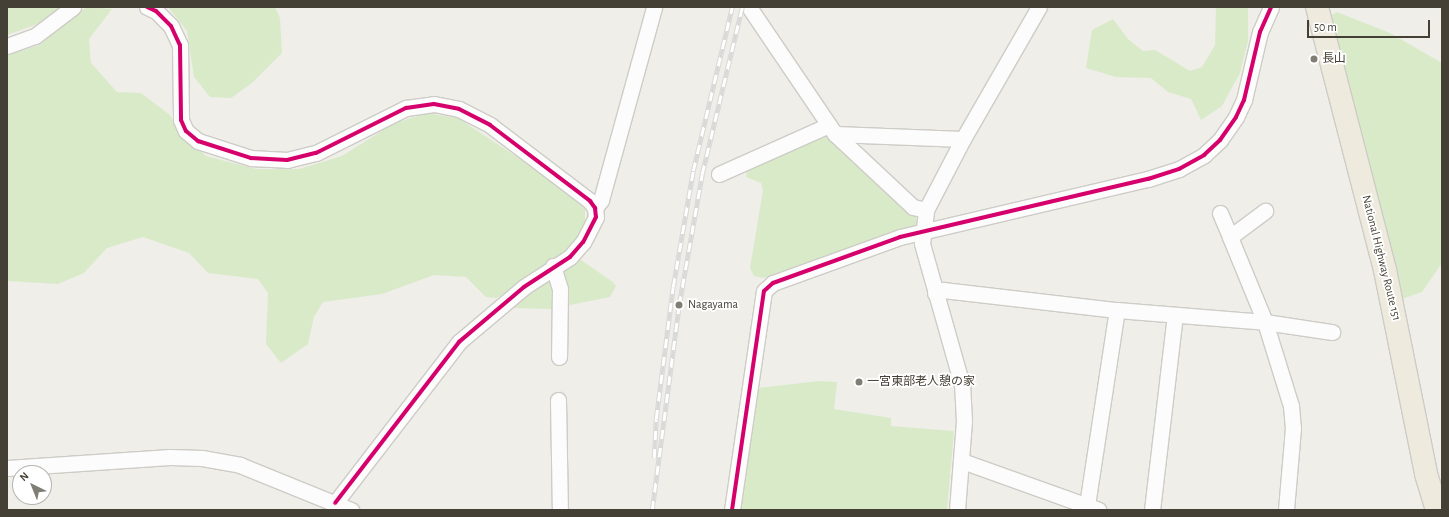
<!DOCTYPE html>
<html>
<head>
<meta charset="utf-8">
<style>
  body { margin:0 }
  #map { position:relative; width:1449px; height:517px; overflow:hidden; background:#efeee9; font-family:"Alegreya Sans","Noto Sans JP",sans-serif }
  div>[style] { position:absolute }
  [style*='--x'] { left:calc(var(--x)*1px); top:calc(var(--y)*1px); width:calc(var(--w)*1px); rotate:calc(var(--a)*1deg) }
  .green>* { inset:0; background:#d9eac9 }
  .roads { filter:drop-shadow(1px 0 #cdccc6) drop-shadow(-1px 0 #cdccc6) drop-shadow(0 1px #cdccc6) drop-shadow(0 -1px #cdccc6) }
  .minor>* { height:15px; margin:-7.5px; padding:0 7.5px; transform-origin:7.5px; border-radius:7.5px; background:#fdfcfc }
  .trunk>* { height:22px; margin:-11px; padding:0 11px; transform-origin:11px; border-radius:11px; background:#eeeade }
  .rail>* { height:4.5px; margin-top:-2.25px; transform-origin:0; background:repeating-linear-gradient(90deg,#fff 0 9px,#d9d9d8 0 18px); box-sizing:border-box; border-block:1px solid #d9d9d8 }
  .cycleway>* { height:4px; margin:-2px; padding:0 2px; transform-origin:2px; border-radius:2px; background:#d6006c }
  .dots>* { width:11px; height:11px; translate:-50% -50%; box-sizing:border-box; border:2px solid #fff; border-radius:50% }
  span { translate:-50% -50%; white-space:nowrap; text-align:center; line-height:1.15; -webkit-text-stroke:3.5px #fff; paint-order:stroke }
  .poi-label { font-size:12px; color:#454035 }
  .left { translate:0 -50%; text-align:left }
  .street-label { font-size:12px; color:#454035 }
  .frame { position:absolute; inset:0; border:8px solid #454035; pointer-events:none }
  .north { position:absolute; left:12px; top:465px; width:40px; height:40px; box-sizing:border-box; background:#fff; border:1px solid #b5b3ae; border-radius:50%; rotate:317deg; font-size:11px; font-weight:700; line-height:16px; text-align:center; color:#454035 }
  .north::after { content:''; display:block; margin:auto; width:14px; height:18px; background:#807d74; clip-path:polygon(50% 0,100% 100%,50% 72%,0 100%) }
  .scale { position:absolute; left:1307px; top:20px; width:123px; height:18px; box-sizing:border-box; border:2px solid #454035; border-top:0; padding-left:5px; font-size:12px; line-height:14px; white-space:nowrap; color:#454035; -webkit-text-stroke:3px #fff; paint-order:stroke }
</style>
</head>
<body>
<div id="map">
  <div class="green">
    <div style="clip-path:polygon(7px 7px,61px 7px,40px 23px,7px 35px)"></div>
    <div style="clip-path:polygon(88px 7px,112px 9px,89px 39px,91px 63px,117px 92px,141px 93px,170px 115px,183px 135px,206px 156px,256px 169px,299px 169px,342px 156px,393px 124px,426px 113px,458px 118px,556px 183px,585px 209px,585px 227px,569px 253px,497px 298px,486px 297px,466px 277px,434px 275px,382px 294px,323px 302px,314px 317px,308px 344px,281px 363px,266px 344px,268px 293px,258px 279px,208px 273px,189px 253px,143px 237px,107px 248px,84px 273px,58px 284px,7px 281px,7px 55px,40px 45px,74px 14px)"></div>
    <div style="clip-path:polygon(168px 7px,275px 7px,280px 18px,282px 53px,252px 83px,231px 98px,210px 97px,194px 77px,187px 31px)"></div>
    <div style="clip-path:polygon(1216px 7px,1248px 7px,1248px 41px,1240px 73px,1222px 106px,1201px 120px,1191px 99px,1168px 92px,1151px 78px,1116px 77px,1086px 68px,1092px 30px,1113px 19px,1128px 39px,1143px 51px,1155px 50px,1190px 71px,1202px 67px,1215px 45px)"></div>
    <div style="clip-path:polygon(1337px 12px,1390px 33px,1442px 63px,1442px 263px,1422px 292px,1402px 299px,1322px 20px)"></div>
    <div style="clip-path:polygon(822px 135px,832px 138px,916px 213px,917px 225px,911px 231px,895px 234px,764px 278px,754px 276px,750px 268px,763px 190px,761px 183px,746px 177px,747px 171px,752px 165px)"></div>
    <div style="clip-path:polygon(578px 258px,613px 282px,616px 286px,610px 297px,550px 309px,513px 308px,514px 300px)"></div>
    <div style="clip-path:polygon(819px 381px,837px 382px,834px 409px,891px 418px,891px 426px,954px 431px,947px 510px,738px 510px,757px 388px)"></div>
  </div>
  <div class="roads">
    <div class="minor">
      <div style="--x:147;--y:7;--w:10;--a:24"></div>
      <div style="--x:156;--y:11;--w:21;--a:45"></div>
      <div style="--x:171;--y:26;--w:21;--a:65"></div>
      <div style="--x:180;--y:45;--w:75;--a:89.2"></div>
      <div style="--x:181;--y:120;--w:12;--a:66"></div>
      <div style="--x:186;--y:131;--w:16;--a:40"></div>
      <div style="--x:198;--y:141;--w:56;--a:17.8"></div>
      <div style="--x:251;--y:158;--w:36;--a:3"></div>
      <div style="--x:287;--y:160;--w:30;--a:-14"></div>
      <div style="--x:316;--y:153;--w:101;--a:-26.6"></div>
      <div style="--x:406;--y:108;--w:28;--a:-8"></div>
      <div style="--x:434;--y:104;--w:25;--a:11"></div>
      <div style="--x:459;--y:109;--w:35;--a:27"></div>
      <div style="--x:490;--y:125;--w:126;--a:37.2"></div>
      <div style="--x:590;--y:201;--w:9;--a:54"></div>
      <div style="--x:595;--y:208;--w:9;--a:84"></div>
      <div style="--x:596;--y:217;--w:28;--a:117"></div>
      <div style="--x:583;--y:242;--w:20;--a:131"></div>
      <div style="--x:570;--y:257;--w:55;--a:146.9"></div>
      <div style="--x:524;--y:287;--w:85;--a:139.8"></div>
      <div style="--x:459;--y:342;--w:203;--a:127.6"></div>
      <div style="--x:749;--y:7;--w:153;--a:55.9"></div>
      <div style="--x:835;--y:134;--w:107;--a:43.1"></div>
      <div style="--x:913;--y:207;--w:13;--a:13"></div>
      <div style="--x:7;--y:46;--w:30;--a:-20"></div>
      <div style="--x:35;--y:36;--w:48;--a:-37.3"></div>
      <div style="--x:835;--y:134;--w:128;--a:2.2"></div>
      <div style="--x:719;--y:174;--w:120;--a:-24"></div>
      <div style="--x:595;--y:208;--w:10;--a:-53"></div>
      <div style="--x:601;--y:200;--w:200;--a:-74.6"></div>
      <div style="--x:1220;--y:213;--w:26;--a:67"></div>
      <div style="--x:1230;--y:237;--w:44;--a:-36.6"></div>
      <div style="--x:1230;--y:237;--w:92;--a:67.6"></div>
      <div style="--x:1265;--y:322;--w:88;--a:72.8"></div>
      <div style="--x:1291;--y:406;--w:22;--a:85"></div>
      <div style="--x:1293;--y:428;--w:82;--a:94.9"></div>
      <div style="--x:553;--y:266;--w:24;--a:73"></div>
      <div style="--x:560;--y:289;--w:68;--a:90.8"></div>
      <div style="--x:935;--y:293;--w:9;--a:-21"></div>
      <div style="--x:943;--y:290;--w:175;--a:6.6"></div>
      <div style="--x:1117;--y:310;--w:148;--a:4.6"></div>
      <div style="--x:1265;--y:322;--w:68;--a:8.5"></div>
      <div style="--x:558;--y:400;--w:110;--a:89"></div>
      <div style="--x:962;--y:461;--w:145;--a:19.7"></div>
      <div style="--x:7;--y:468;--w:163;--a:-3.9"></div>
      <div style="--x:170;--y:457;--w:32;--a:2"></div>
      <div style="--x:202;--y:458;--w:39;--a:10"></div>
      <div style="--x:240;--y:465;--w:120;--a:22.1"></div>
      <div style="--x:1087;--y:505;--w:197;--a:-81.3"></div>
      <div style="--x:732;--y:510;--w:221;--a:-81.7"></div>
      <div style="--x:764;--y:291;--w:12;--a:-42"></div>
      <div style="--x:773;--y:283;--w:135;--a:-19.9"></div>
      <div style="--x:900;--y:237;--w:255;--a:-13.2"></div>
      <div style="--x:1148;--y:179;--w:33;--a:-18"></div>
      <div style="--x:1179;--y:169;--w:29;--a:-29"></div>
      <div style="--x:1204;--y:155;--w:22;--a:-43"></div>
      <div style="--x:1220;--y:140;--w:28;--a:-55"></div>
      <div style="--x:1236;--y:117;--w:19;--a:-65"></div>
      <div style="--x:1244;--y:100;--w:70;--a:-76.8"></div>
      <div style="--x:1260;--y:32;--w:27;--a:-66"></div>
      <div style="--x:957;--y:510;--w:89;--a:-85.5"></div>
      <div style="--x:964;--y:421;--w:36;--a:-93"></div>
      <div style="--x:962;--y:385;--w:147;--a:-105.8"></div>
      <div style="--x:922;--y:244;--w:34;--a:-83"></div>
      <div style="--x:926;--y:210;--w:80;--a:-62.5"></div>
      <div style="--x:963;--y:139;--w:152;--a:-60.1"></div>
      <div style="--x:1152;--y:510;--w:196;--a:-83.3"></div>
    </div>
    <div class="trunk">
      <div style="--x:1317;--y:7;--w:272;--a:75.5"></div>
      <div style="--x:1385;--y:270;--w:208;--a:78.6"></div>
      <div style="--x:1426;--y:474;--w:38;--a:73"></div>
    </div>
  </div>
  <div class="rail">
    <div style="--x:654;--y:458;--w:39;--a:-87"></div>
    <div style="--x:656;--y:419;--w:133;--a:-82.7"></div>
    <div style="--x:673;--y:287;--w:118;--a:-80.2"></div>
    <div style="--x:693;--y:171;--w:169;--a:-76.6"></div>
    <div style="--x:652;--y:510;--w:207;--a:-82.5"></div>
    <div style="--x:679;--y:305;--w:133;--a:-80"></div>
    <div style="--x:702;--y:174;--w:172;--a:-76.5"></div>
  </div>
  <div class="cycleway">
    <div style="--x:147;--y:7;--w:10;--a:24"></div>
    <div style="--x:156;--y:11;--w:21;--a:45"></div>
    <div style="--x:171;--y:26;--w:21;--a:65"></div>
    <div style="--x:180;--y:45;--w:75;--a:89.2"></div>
    <div style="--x:181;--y:120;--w:12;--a:66"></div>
    <div style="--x:186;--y:131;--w:16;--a:40"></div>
    <div style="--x:198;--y:141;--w:56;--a:17.8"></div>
    <div style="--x:251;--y:158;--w:36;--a:3"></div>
    <div style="--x:287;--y:160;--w:30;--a:-14"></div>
    <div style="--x:316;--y:153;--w:101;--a:-26.6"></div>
    <div style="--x:406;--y:108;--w:28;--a:-8"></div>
    <div style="--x:434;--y:104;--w:25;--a:11"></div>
    <div style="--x:459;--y:109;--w:35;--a:27"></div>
    <div style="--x:490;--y:125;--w:126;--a:37.2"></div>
    <div style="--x:590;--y:201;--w:9;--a:54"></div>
    <div style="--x:595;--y:208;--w:9;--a:84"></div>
    <div style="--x:596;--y:217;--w:28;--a:117"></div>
    <div style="--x:583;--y:242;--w:20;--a:131"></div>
    <div style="--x:570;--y:257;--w:55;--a:146.9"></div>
    <div style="--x:524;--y:287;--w:85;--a:139.8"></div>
    <div style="--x:459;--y:342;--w:203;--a:127.6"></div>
    <div style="--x:732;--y:510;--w:221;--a:-81.7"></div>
    <div style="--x:764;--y:291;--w:12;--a:-42"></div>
    <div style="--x:773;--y:283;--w:135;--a:-19.9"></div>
    <div style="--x:900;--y:237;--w:255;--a:-13.2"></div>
    <div style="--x:1148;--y:179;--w:33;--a:-18"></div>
    <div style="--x:1179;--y:169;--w:29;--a:-29"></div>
    <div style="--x:1204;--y:155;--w:22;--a:-43"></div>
    <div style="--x:1220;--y:140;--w:28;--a:-55"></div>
    <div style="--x:1236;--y:117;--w:19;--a:-65"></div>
    <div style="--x:1244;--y:100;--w:70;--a:-76.8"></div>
    <div style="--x:1260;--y:32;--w:27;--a:-66"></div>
  </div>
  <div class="dots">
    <div style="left:1314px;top:59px;background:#807d74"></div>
    <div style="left:679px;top:305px;background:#807d74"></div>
    <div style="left:859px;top:382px;background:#807d74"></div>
  </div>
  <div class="poi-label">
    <span class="left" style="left:1322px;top:59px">長山</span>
    <span class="left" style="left:688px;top:305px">Nagayama</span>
    <span class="left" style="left:867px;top:382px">一宮東部老人憩の家</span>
  </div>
  <div class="street-label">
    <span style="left:1381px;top:258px;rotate:76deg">National Highway Route 151</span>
  </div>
  <div class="frame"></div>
  <div class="north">N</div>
  <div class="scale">50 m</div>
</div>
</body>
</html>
